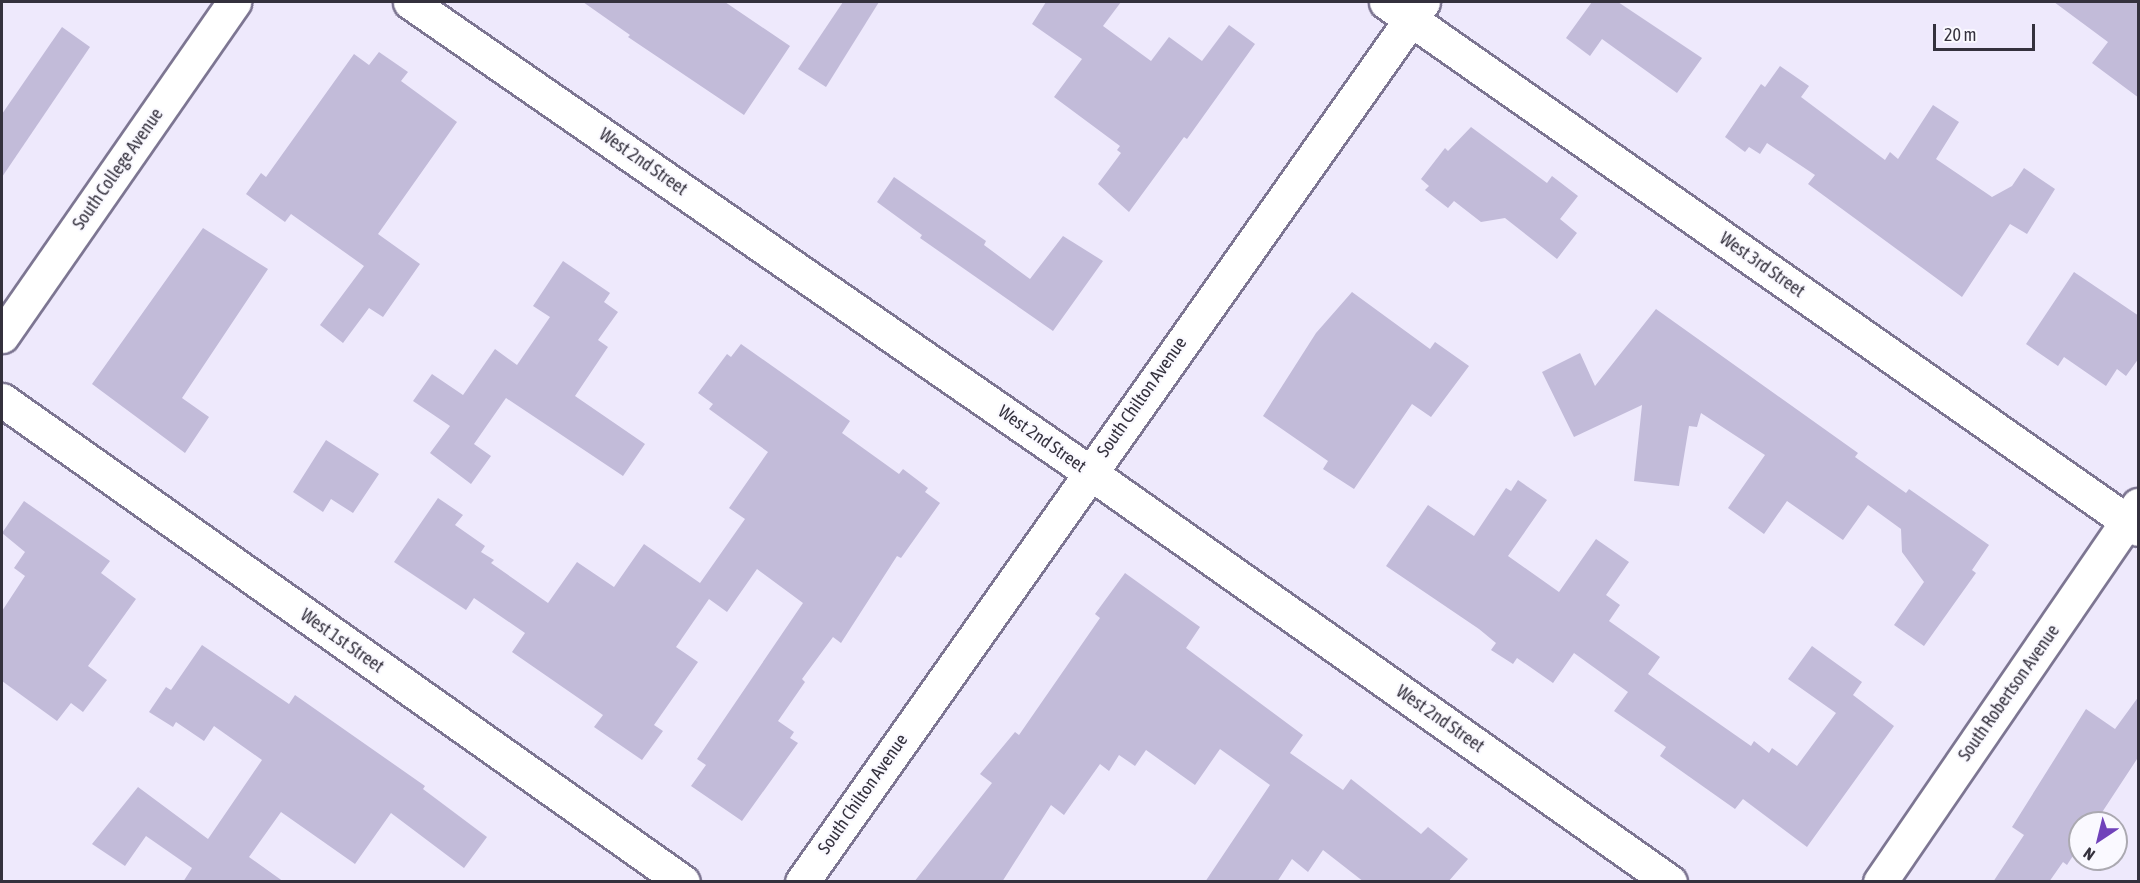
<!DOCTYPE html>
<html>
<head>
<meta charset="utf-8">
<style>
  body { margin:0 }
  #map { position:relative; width:2140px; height:883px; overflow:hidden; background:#eee9fc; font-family:"Asap Condensed",sans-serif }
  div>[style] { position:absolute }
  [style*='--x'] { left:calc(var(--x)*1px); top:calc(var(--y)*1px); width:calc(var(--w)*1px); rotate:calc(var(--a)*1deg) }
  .building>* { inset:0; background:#c2bbd9 }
  .roads { filter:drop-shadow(2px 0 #7d7692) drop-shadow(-2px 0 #7d7692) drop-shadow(0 2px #7d7692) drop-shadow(0 -2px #7d7692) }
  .minor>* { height:33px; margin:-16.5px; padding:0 16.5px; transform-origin:16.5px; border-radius:16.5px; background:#fff }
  span { translate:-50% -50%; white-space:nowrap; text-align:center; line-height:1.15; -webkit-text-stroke:4.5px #faf9ff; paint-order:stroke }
  .street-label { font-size:18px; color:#34313d }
  .frame { position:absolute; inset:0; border:3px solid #34313d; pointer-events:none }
  .north { position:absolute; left:2068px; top:811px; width:60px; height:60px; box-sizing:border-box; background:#faf9ff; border:2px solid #aba9b1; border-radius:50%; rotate:215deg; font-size:16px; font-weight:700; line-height:24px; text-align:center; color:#34313d }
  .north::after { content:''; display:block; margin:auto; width:21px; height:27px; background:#7042ba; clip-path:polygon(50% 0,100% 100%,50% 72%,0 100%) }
  .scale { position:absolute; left:1933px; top:24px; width:102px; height:27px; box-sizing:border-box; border:3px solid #34313d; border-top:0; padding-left:8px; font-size:18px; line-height:21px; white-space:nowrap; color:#34313d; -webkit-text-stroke:4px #faf9ff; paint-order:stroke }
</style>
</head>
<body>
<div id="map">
  <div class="building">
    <div style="clip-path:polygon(583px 2px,725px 2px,790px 46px,744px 115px,628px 37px,630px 35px)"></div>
    <div style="clip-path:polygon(843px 2px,879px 2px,826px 87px,798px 69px)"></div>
    <div style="clip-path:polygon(1046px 2px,1121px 2px,1103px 26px,1151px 61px,1169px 37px,1202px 61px,1229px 25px,1255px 44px,1187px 139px,1184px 137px,1129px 212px,1098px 184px,1121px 153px,1117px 150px,1120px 146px,1054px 97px,1082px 59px,1032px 24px)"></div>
    <div style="clip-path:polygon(1592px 2px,1618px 2px,1702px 58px,1677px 93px,1602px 39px,1590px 56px,1566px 38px)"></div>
    <div style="clip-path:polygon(2054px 2px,2139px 2px,2139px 98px,2092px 63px,2108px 42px)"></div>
    <div style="clip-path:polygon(62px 27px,90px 47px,2px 177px,2px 114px)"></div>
    <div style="clip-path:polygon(379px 52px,408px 72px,401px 81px,457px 122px,378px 234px,420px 264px,383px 317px,369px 308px,343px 343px,320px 325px,364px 266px,291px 214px,285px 222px,246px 194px,261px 173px,266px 177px,354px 54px,369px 65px)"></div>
    <div style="clip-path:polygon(1780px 66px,1809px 86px,1801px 97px,1885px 160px,1890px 152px,1898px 159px,1933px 105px,1959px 122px,1936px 159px,1992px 197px,2012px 186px,2024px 168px,2055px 189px,2027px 234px,2010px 224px,1962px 297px,1808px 184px,1815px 175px,1767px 143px,1760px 154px,1749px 147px,1745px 152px,1725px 137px,1761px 84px,1765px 87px)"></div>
    <div style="clip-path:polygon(1471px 127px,1547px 183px,1552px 176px,1578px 196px,1560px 219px,1577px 233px,1557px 259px,1505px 218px,1481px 222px,1454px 201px,1448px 208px,1425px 190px,1429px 186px,1421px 179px,1445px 148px,1448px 151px)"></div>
    <div style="clip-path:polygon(894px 177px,986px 241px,984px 245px,1030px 279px,1063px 236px,1103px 261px,1053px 331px,920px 238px,922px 235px,877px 202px)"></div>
    <div style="clip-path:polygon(203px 228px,268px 269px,182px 398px,209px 417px,185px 453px,92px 384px)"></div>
    <div style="clip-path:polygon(563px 261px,610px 293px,604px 302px,618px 312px,598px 340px,608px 347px,575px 396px,645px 444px,623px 476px,506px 398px,474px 444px,491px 456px,471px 484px,430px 453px,450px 426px,413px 401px,432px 374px,463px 395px,495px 349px,517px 365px,550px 317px,533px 306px)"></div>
    <div style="clip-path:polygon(2074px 272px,2139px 316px,2139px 358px,2126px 376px,2117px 369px,2106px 386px,2064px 357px,2058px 366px,2026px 344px)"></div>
    <div style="clip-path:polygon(1352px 292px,1430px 349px,1435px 342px,1469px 366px,1431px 417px,1412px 404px,1354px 489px,1323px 469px,1328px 461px,1263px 416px,1316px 333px)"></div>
    <div style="clip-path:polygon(1656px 309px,1858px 453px,1855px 457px,1906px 493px,1909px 489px,1989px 545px,1972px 570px,1976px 573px,1924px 646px,1894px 625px,1924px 582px,1902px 552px,1901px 529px,1868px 505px,1843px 540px,1787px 501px,1764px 534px,1728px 508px,1765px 455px,1701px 413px,1697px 427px,1689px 426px,1679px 486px,1634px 481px,1642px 405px,1574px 437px,1542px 372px,1580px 353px,1595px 386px)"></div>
    <div style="clip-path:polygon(741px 344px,850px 421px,842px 433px,899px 474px,903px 469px,928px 488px,925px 492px,940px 503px,901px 558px,897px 556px,841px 643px,833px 637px,802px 679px,805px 682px,778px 721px,794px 732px,790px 738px,798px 743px,742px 821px,691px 786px,706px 765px,697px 759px,803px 603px,757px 569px,727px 612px,709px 599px,676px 647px,698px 662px,654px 725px,663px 731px,642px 760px,594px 727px,603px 715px,512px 652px,525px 633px,474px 598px,466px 610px,394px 562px,438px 498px,463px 515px,455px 525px,485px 546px,481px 552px,494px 560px,491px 563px,548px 603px,577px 562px,614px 587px,644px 544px,700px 583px,745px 519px,729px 508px,768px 452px,709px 409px,713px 404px,698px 393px,727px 354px,731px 357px)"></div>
    <div style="clip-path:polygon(326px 440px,379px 474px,353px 513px,331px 499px,323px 512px,293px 492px)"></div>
    <div style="clip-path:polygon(1518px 480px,1547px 500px,1508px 556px,1559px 592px,1596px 539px,1629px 562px,1606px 595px,1620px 605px,1609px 621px,1660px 657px,1648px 674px,1751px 746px,1754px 741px,1769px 753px,1772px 748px,1797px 766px,1836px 713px,1788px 679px,1812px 646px,1862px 682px,1853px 695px,1894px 726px,1807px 847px,1743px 799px,1735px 809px,1660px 756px,1666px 747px,1614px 711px,1628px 692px,1574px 653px,1553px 683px,1517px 658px,1513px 664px,1491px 650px,1496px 643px,1479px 629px,1386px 566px,1428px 505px,1474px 536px,1506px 488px,1511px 491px)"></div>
    <div style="clip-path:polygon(24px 501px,110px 561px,101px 573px,136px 599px,88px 666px,107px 680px,83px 712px,71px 703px,57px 721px,2px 681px,2px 611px,25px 576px,14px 568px,25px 552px,2px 533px)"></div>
    <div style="clip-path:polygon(1125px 573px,1200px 627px,1186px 648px,1303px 735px,1290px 753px,1343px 790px,1351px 779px,1421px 834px,1428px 827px,1468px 859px,1448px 882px,1364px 882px,1323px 850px,1308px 872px,1292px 859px,1277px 882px,1205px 882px,1270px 785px,1220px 749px,1195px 785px,1146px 750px,1135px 766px,1119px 755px,1109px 771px,1100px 764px,1064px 815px,1051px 805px,1002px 882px,914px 882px,992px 783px,980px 774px,1015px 732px,1019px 735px,1100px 618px,1095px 614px)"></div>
    <div style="clip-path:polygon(202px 645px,289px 704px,295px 695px,425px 786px,423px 789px,487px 837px,464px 868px,391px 813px,355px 864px,281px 812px,249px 857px,284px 882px,183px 882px,192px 868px,146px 836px,125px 866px,92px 844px,138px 787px,208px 839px,262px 760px,214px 726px,204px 741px,176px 722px,173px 727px,149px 712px,166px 687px,171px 690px)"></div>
    <div style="clip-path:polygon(2139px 696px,2139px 756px,2095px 823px,2080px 823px,2080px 845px,2067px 865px,2063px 862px,2049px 882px,1993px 882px,2024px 835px,2012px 827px,2086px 709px,2115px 729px)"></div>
  </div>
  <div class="roads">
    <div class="minor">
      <div style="--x:410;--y:2;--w:826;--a:34.69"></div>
      <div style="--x:1089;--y:472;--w:711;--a:35.21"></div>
      <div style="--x:1386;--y:2;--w:918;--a:35.02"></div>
      <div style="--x:2;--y:336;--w:407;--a:-55.2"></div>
      <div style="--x:2;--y:400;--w:834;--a:35.29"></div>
      <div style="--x:802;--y:882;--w:1077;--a:-54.79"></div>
      <div style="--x:1880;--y:882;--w:457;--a:-55.6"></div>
    </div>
  </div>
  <div class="street-label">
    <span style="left:643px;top:162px;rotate:35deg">West 2nd Street</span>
    <span style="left:118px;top:169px;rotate:-55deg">South College Avenue</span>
    <span style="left:1762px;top:265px;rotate:35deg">West 3rd Street</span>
    <span style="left:1142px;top:397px;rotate:-55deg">South Chilton Avenue</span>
    <span style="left:1042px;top:439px;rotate:35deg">West 2nd Street</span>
    <span style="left:342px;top:641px;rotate:35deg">West 1st Street</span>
    <span style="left:2009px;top:693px;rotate:-55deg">South Robertson Avenue</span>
    <span style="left:1440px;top:719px;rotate:35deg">West 2nd Street</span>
    <span style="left:863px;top:794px;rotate:-55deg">South Chilton Avenue</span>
  </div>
  <div class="frame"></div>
  <div class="north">N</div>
  <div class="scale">20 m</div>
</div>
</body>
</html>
